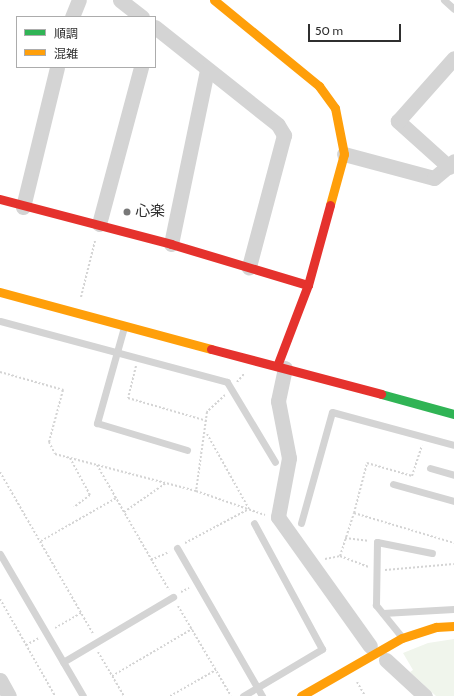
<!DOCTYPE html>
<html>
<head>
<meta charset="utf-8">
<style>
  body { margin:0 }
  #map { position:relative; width:454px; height:696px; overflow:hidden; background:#fff; font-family:Cabin,"Noto Sans JP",sans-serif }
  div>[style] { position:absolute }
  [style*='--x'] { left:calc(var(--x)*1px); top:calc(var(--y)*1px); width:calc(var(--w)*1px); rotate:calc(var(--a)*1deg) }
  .green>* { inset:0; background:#f0f5ec }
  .path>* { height:2px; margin-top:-1px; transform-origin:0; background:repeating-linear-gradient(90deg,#d4d4d4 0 2px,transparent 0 4px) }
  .lane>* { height:7px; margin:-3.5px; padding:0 3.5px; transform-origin:3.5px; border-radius:3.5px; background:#d4d4d4 }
  .street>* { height:15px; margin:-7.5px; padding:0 7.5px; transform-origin:7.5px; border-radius:7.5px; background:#d4d4d4 }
  .fast>* { height:9px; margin:-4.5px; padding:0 4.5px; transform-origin:4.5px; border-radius:4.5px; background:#30b455 }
  .slow>* { height:9px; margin:-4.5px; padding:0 4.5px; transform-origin:4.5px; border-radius:4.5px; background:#ff9f0a }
  .jam>* { height:9px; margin:-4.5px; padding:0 4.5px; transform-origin:4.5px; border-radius:4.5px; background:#e5322d }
  .dots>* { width:11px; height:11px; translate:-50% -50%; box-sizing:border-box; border:2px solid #fff; border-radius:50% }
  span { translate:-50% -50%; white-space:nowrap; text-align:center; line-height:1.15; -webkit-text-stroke:4px #fff; paint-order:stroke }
  .poi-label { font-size:15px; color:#2f2f2f }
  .left { translate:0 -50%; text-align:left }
  .legend { position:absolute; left:16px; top:16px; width:140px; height:52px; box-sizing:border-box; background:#fff; border:1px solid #acacac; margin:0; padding:5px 7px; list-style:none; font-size:12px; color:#2f2f2f }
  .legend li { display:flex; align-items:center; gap:8px; height:20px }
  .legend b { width:20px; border:1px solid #acacac }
  .scale { position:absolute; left:308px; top:24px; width:93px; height:18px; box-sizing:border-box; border:2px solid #2f2f2f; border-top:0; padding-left:5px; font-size:12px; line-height:14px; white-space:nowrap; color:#2f2f2f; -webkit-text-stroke:3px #fff; paint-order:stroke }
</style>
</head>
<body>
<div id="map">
  <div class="green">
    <div style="clip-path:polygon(454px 639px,454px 696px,436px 696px,410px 672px,413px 670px,403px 653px,428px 643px)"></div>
  </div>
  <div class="path">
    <div style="--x:81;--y:297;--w:58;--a:-76"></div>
    <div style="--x:136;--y:366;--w:33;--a:104"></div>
    <div style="--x:128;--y:398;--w:82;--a:16.2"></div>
    <div style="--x:0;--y:372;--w:66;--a:15.9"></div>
    <div style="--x:63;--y:390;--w:54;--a:105.1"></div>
    <div style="--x:49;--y:442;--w:13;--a:63"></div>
    <div style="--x:55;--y:454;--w:146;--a:14.7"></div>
    <div style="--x:237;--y:382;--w:11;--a:-49"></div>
    <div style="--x:225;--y:395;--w:25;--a:137"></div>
    <div style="--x:207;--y:412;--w:80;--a:97.9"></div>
    <div style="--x:196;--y:491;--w:73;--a:19.2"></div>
    <div style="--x:70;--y:458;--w:42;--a:61.6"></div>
    <div style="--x:90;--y:495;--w:20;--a:143"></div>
    <div style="--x:97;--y:465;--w:144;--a:60.1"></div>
    <div style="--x:0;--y:472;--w:187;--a:60.1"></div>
    <div style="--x:124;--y:512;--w:51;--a:-34.6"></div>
    <div style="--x:354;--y:513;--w:52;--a:-75.4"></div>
    <div style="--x:367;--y:463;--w:47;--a:16.1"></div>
    <div style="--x:412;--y:476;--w:32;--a:-72"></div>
    <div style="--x:345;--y:538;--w:23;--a:7"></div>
    <div style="--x:41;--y:541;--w:86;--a:-29.8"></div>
    <div style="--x:185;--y:543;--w:72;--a:-28"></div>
    <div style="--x:249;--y:509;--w:86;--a:-119.2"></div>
    <div style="--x:340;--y:556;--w:45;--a:-72"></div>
    <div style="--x:354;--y:513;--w:104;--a:16.7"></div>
    <div style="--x:325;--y:559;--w:15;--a:-11"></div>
    <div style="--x:340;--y:556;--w:30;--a:21"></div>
    <div style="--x:151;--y:560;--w:20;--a:-24"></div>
    <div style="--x:385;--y:570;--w:69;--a:-5"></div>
    <div style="--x:181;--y:592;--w:9;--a:-27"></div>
    <div style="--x:0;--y:599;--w:112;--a:60.4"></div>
    <div style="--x:178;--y:606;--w:104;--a:59.5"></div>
    <div style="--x:55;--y:628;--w:30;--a:-30"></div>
    <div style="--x:26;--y:645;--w:15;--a:-28"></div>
    <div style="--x:98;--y:652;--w:51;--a:59.4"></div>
    <div style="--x:112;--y:676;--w:93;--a:-30.4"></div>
    <div style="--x:357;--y:682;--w:16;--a:60"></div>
    <div style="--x:170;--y:696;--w:53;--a:-29.5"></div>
  </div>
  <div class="lane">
    <div style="--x:444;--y:0;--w:13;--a:42"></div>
    <div style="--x:0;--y:321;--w:235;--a:15"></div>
    <div style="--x:227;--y:382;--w:93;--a:59"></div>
    <div style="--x:124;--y:327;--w:100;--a:105.7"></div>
    <div style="--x:97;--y:423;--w:94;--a:16.7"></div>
    <div style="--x:430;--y:468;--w:25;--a:16"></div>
    <div style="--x:393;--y:484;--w:63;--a:15.6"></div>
    <div style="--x:301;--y:523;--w:115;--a:-74.4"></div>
    <div style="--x:332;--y:412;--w:126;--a:15.1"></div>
    <div style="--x:177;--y:548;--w:171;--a:60.1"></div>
    <div style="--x:0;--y:554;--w:164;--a:59.7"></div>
    <div style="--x:383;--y:613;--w:71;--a:-3.2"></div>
    <div style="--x:401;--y:636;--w:40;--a:-129"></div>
    <div style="--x:376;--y:605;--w:63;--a:-89.1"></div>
    <div style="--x:377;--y:542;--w:56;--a:11.3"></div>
    <div style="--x:63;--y:662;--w:128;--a:-30.6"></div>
    <div style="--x:243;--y:696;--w:92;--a:-30.7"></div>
    <div style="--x:322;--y:649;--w:143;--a:-118.4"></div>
  </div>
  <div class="street">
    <div style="--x:120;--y:0;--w:28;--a:38"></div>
    <div style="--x:72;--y:17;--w:18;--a:-68"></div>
    <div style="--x:155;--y:27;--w:157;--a:38.5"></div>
    <div style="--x:278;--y:125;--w:12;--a:59"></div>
    <div style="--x:284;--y:135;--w:137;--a:104.9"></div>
    <div style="--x:344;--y:154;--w:93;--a:14.9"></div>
    <div style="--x:434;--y:178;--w:26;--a:-40"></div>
    <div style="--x:449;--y:167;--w:69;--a:-138"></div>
    <div style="--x:398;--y:121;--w:84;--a:-48.4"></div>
    <div style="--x:23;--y:207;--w:144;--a:-76.3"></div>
    <div style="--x:99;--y:224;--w:163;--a:-75"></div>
    <div style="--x:171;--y:244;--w:178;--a:-78.3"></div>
    <div style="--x:285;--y:368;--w:34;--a:102"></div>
    <div style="--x:278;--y:401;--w:58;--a:79.1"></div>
    <div style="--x:289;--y:458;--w:60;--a:100.6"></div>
    <div style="--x:278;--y:517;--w:158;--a:54.5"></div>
    <div style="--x:386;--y:660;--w:53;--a:42.7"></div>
    <div style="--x:0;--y:680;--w:18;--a:61"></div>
  </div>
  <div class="fast">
    <div style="--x:381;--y:394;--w:76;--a:15.3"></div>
  </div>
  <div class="slow">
    <div style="--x:214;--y:0;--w:136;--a:39.3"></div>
    <div style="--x:319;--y:86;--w:27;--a:54"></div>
    <div style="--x:335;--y:108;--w:47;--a:78.9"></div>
    <div style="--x:344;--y:154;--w:53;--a:105.4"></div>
    <div style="--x:0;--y:292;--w:219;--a:15.1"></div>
    <div style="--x:301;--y:696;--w:116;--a:-29.9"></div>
    <div style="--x:402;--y:638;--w:36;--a:-18"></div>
    <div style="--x:436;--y:627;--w:18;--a:-3"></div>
  </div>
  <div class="jam">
    <div style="--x:0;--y:199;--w:177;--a:14.7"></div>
    <div style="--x:171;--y:244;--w:143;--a:16.7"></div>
    <div style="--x:211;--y:349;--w:176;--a:14.8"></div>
    <div style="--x:277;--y:366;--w:87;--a:-69.1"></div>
    <div style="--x:308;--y:285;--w:83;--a:-74.6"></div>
  </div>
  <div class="dots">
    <div style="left:127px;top:212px;background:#787878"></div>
  </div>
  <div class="poi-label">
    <span class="left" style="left:135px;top:212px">心楽</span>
  </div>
  <ul class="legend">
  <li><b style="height:5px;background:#30b455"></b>順調</li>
  <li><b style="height:5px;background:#ff9f0a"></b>混雑</li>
  </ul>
  <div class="scale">50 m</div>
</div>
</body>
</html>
